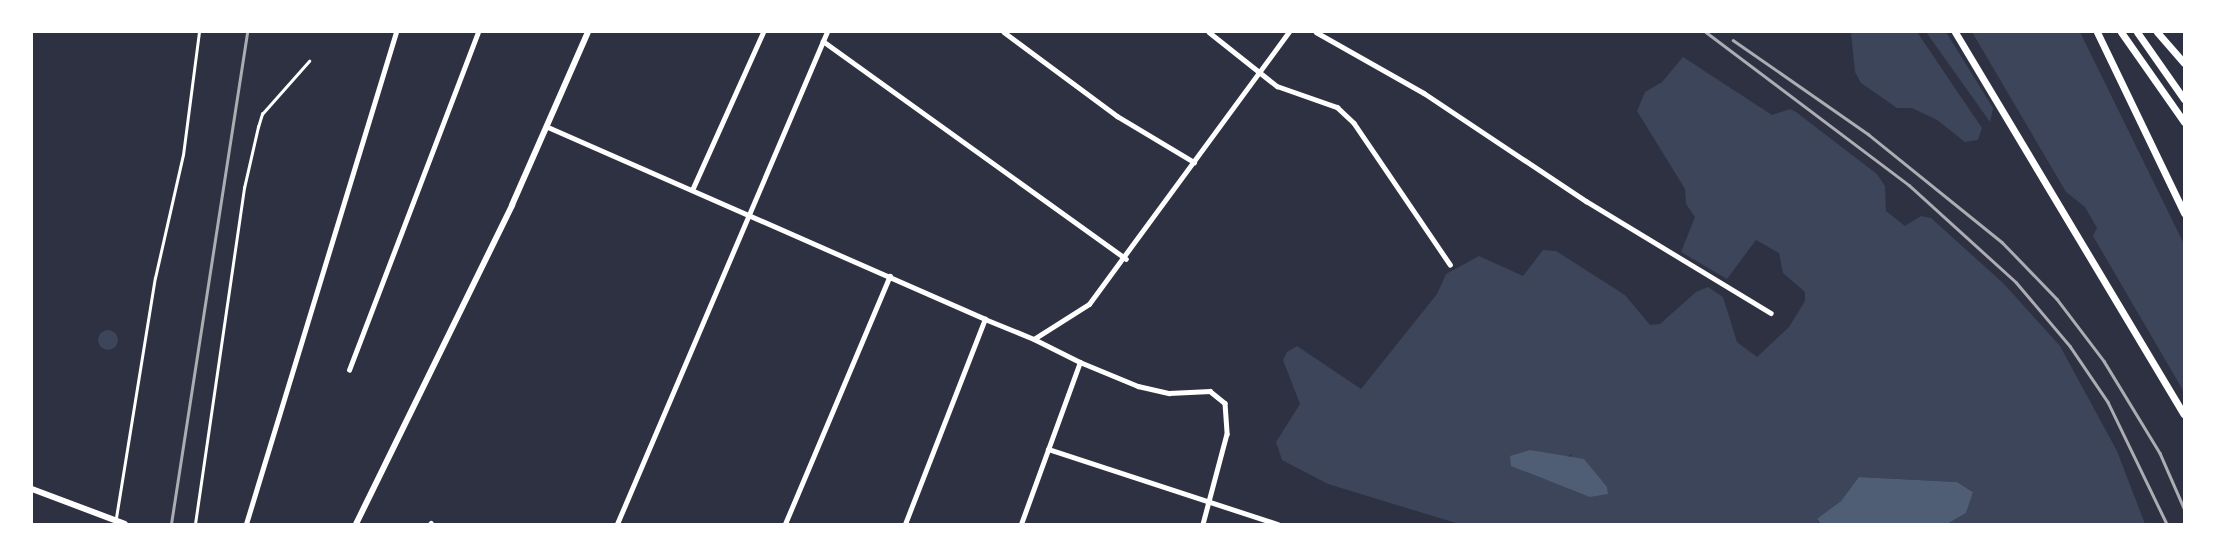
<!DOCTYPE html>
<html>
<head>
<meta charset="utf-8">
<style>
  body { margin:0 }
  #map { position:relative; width:2216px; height:556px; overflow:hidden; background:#2d3142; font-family:"Alegreya Sans",sans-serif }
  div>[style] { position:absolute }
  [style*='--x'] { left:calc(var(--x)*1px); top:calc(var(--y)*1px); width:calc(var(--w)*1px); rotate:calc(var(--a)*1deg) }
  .green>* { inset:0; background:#3c4559 }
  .round { border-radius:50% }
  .water>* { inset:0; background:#4f5d75 }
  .service>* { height:2.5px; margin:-1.25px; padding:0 1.25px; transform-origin:1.25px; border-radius:1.25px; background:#fff }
  .minor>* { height:4.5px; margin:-2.25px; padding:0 2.25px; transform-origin:2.25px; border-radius:2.25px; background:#fff }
  .secondary>* { height:6px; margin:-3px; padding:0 3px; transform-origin:3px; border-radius:3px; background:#fff }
  .primary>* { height:7px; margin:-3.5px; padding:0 3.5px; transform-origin:3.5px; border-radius:3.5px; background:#fff }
  .trunk>* { height:7px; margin:-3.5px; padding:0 3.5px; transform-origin:3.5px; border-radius:3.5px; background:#fff }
  .rail>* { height:2.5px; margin:-1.25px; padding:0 1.25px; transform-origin:1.25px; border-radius:1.25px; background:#abadb3 }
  span { translate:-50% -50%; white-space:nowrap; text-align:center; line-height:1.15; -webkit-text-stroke:5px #fff; paint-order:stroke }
  .frame { position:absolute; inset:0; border:33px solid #fff; pointer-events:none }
</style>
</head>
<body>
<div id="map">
  <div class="green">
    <div style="clip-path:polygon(1851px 32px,1917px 32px,1982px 128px,1978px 140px,1965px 142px,1937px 120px,1912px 108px,1897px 108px,1861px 83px,1855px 72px)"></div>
    <div style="clip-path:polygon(1926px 32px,1946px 32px,1993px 108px,1990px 122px)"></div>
    <div style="clip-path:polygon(1972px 32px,2080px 32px,2184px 244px,2184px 392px,2093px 236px,2097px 228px,2085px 207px,2066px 192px)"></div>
    <div style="clip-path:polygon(evenodd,1683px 57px,1772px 115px,1790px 109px,1796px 112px,1877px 174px,1885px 186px,1886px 211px,1905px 226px,1921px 216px,1931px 218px,2003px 283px,2060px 346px,2117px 451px,2145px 524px,1947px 524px,1966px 513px,1972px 491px,1957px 482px,1860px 477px,1841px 501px,1817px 520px,1821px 524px,1459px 524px,1328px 484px,1282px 460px,1276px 442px,1300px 404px,1283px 360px,1287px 352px,1297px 346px,1361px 389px,1437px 294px,1446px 274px,1479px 256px,1523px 276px,1543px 250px,1556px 251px,1625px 295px,1650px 325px,1660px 324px,1696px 292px,1708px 287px,1723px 297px,1737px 342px,1757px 357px,1789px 327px,1805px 301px,1805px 292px,1783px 273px,1779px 253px,1756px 240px,1727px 279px,1681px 252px,1695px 217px,1686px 204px,1685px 189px,1637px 111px,1645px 92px,1662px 82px,1683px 57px,1572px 454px,1556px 483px,1534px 475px,1572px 454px)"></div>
    <div class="round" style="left:98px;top:330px;width:20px;height:20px"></div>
  </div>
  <div class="water">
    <div style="clip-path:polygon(1530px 450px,1584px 459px,1607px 487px,1608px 494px,1590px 497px,1511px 466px,1510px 456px)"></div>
    <div style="clip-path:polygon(1859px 477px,1957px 482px,1973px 492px,1966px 513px,1947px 524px,1821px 524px,1817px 519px,1841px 501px)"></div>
  </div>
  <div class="service">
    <div style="--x:115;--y:524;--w:249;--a:-80.8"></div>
    <div style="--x:155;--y:278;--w:126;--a:-77.2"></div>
    <div style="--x:183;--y:155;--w:124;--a:-82.6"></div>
    <div style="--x:195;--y:524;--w:340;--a:-81.7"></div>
    <div style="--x:244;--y:188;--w:63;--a:-77.1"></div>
    <div style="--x:258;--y:127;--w:14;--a:-73"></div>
    <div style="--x:262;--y:114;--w:71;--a:-48.4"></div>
  </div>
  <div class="minor">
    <div style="--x:1004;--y:32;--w:141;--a:36.6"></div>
    <div style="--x:1117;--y:116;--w:90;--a:30.9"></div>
    <div style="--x:1209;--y:32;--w:87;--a:38.5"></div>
    <div style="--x:1277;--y:86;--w:64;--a:19.3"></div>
    <div style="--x:1337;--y:107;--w:23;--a:43"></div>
    <div style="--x:1354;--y:123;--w:171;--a:55.8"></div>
    <div style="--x:1316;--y:32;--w:124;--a:29.5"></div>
    <div style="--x:1424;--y:93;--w:195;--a:33.7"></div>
    <div style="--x:1586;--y:201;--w:216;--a:31.2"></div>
    <div style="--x:823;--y:41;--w:373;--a:35.7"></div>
    <div style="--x:548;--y:127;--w:477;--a:23.7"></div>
    <div style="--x:693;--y:188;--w:171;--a:-65.8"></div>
    <div style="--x:1034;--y:339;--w:51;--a:26.6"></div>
    <div style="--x:349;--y:370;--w:362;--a:-69.1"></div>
    <div style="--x:1048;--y:449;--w:242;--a:18.1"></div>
    <div style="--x:246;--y:524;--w:514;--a:-73.04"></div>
    <div style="--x:430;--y:524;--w:1;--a:-45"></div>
    <div style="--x:617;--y:524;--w:535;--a:-66.89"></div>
    <div style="--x:785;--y:524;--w:269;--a:-67.1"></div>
    <div style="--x:905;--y:524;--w:220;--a:-68.7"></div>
    <div style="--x:985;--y:319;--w:53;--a:22.2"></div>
    <div style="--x:1034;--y:339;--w:65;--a:-32.5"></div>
    <div style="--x:1089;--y:304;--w:338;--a:-53.7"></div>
    <div style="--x:1021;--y:524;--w:172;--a:-70"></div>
    <div style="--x:1080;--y:362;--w:63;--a:22.5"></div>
    <div style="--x:1138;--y:386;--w:32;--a:13"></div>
    <div style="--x:1169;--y:393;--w:41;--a:-2.8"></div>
    <div style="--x:1210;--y:391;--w:19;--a:39"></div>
    <div style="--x:1225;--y:403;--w:31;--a:86"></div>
    <div style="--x:1227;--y:434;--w:93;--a:104.9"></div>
  </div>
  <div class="secondary">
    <div style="--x:32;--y:489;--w:99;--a:20.6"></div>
    <div style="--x:356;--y:524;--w:355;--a:-63.9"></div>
    <div style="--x:512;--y:205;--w:189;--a:-66.3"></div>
  </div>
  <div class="primary">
    <div style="--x:1955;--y:32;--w:445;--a:59.1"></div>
  </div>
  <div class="trunk">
    <div style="--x:2097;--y:32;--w:201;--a:64.3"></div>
    <div style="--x:2121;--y:32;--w:110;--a:55"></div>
    <div style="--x:2137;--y:32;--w:82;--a:55"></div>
    <div style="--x:2157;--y:32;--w:41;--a:48.9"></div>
  </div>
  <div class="rail">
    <div style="--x:1706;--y:32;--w:254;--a:37"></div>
    <div style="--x:1909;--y:185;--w:144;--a:42.2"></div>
    <div style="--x:2016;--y:282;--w:84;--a:49.8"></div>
    <div style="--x:2070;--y:346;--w:68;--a:55.8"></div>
    <div style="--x:2108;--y:402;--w:136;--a:64.2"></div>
    <div style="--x:1733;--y:40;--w:165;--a:34.8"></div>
    <div style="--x:1868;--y:134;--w:172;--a:38.9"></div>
    <div style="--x:2002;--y:242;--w:79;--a:46"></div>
    <div style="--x:2057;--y:299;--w:78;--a:52.8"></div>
    <div style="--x:2104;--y:361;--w:108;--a:58.7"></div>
    <div style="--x:2160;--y:453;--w:60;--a:66.4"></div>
    <div style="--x:171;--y:524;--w:498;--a:-81.2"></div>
  </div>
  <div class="frame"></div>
</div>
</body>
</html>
